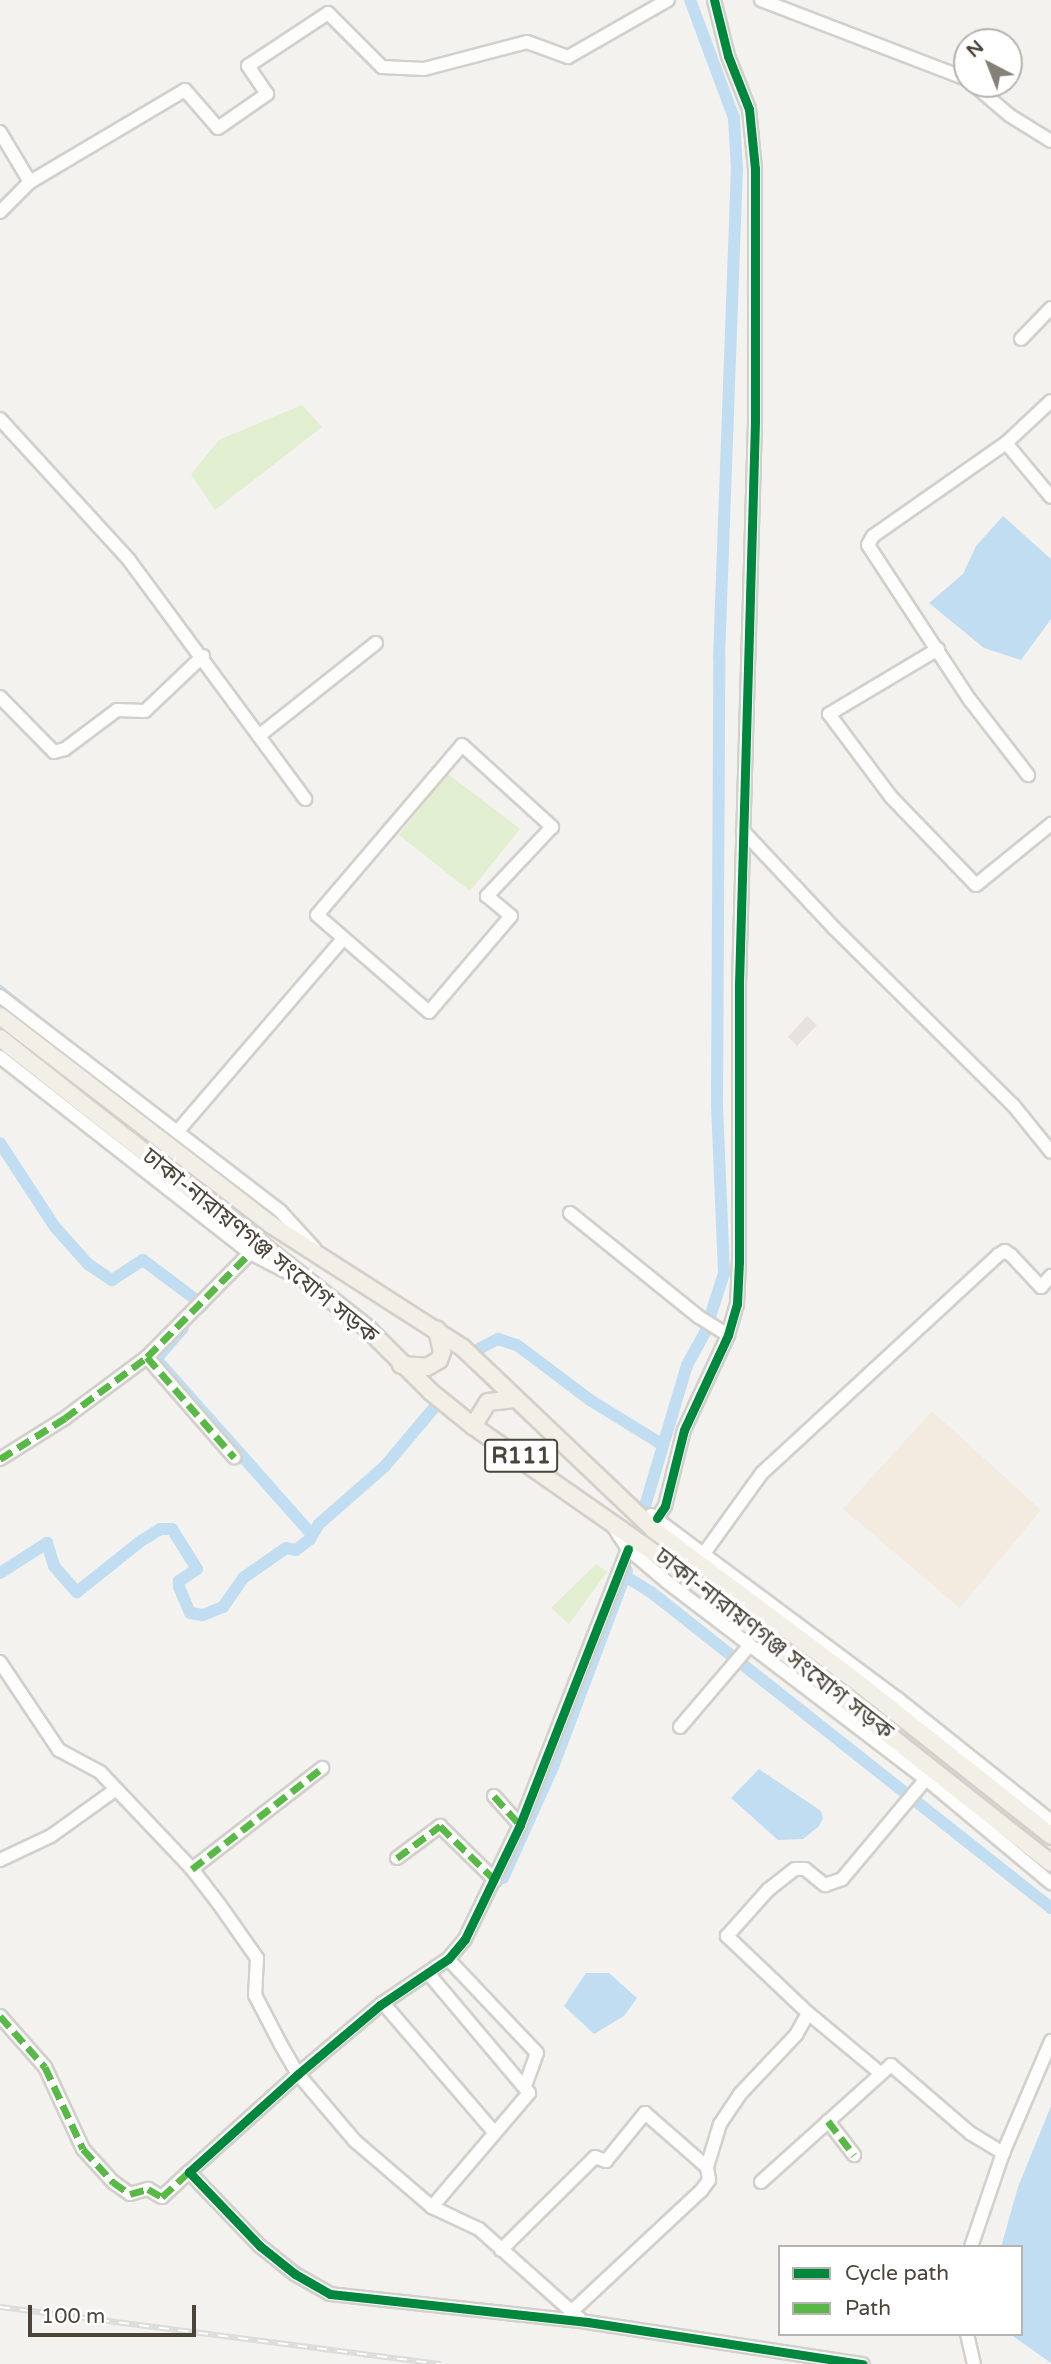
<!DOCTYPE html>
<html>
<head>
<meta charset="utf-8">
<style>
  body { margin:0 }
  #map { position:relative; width:1051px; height:2364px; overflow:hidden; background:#f4f2ee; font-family:"Varela Round","Noto Sans Bengali",sans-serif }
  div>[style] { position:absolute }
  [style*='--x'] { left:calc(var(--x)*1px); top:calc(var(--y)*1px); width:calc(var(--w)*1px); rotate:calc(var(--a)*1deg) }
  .commercial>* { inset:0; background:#f3ebdf }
  .industrial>* { inset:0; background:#e6e2de }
  .green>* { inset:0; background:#e1eecf }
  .water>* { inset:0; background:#c0ddf1 }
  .stream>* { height:3.5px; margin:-1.75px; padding:0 1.75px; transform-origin:1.75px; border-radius:1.75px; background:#c0ddf1 }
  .canal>* { height:12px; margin:-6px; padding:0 6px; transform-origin:6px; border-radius:6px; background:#c0ddf1 }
  .roads { filter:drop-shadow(2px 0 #d2d0cb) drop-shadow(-2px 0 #d2d0cb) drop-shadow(0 2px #d2d0cb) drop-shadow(0 -2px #d2d0cb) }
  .minor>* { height:12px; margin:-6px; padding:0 6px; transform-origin:6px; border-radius:6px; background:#fdfdfc }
  .major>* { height:16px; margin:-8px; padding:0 8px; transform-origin:8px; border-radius:8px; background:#f2efe6 }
  .rail>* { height:6px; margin-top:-3px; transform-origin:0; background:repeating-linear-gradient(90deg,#fff 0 10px,#dbdbda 0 20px); box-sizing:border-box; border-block:2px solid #dbdbda }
  .quiet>* { height:7px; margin-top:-3.5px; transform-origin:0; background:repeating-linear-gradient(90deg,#58b947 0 14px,transparent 0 21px) }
  .cycleway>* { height:9px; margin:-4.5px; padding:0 4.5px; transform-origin:4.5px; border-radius:4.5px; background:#00873e }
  span { translate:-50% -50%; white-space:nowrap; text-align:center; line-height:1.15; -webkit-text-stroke:7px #fff; paint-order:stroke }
  .shield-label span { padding:2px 5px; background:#fff; border:2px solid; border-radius:5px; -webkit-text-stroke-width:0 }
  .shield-label { font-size:23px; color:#4b4439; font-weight:700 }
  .street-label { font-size:24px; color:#4b4439 }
  .legend { position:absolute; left:778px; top:2245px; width:245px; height:91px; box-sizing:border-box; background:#fff; border:2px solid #b7b4b0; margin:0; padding:9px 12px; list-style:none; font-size:21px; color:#4b4439 }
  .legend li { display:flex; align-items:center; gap:14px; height:35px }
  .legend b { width:35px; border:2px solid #b7b4b0 }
  .north { position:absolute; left:953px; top:28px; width:70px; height:70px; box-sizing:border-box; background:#fff; border:2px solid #b7b4b0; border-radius:50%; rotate:318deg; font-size:19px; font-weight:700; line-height:28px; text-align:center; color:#4b4439 }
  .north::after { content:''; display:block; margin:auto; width:24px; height:32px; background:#868178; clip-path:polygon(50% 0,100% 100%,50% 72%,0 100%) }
  .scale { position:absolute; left:28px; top:2305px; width:168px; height:32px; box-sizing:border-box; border:4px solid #4b4439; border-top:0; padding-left:9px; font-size:21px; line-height:24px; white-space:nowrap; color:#4b4439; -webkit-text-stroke:5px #fff; paint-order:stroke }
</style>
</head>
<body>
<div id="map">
  <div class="commercial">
    <div style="clip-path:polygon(932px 1411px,1041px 1510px,960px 1608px,843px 1509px)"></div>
  </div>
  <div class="industrial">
    <div style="clip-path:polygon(807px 1016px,817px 1025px,797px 1046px,788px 1037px)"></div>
  </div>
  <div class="green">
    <div style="clip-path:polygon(302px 405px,322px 427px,215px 510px,191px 474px,219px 440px)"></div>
    <div style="clip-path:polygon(448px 774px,520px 829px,470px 891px,399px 835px)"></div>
    <div style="clip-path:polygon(596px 1564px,607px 1572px,569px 1624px,551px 1608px)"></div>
  </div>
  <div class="water">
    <div style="clip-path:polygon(1003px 516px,1051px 559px,1051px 619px,1021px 660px,984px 648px,929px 603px,963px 574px,976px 546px)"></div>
    <div style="clip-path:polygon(759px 1769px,821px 1811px,823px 1819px,818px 1827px,803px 1839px,778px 1840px,731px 1798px)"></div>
    <div style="clip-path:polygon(586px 1973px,609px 1973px,637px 1998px,624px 2016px,594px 2034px,564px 2006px)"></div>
    <div style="clip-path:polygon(1051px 2106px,1051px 2363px,1010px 2334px,1021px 2334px,1021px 2247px,1001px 2247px,1018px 2187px)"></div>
  </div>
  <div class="stream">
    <div style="--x:0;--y:986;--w:59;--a:38.8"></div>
  </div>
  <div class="canal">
    <div style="--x:0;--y:1143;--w:100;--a:56.8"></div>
    <div style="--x:55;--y:1227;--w:50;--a:48.3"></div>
    <div style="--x:88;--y:1264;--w:29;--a:34"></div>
    <div style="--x:112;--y:1280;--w:37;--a:-33"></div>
    <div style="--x:143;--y:1260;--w:75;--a:36.9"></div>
    <div style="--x:203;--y:1305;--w:6;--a:135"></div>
    <div style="--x:183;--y:1328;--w:41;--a:131.1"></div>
    <div style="--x:156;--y:1359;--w:235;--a:48.4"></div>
    <div style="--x:477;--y:1350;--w:24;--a:-28"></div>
    <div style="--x:498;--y:1339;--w:20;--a:18"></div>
    <div style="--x:517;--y:1345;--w:91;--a:37"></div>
    <div style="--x:590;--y:1400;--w:86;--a:31.7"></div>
    <div style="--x:645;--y:1506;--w:147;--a:-73.4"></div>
    <div style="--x:687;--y:1365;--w:37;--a:-61"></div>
    <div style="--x:705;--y:1333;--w:63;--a:-72.4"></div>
    <div style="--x:724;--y:1273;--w:167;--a:-92.4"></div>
    <div style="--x:717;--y:1106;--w:448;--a:-89.7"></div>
    <div style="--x:719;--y:658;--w:488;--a:-87.9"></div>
    <div style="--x:737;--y:170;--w:52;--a:-93.3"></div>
    <div style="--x:734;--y:118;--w:126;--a:-110.4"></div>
    <div style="--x:0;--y:1573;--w:56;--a:-32.6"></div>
    <div style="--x:47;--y:1543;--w:24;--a:73"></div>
    <div style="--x:54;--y:1566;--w:35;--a:49"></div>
    <div style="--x:77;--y:1592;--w:82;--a:-38.6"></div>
    <div style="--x:141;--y:1541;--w:22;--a:-32"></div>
    <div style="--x:160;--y:1529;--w:12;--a:0"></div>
    <div style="--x:172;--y:1529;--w:47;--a:58"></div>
    <div style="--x:197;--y:1569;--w:22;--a:146"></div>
    <div style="--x:179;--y:1581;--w:6;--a:90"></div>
    <div style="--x:179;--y:1587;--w:28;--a:67"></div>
    <div style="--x:190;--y:1613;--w:13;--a:9"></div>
    <div style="--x:203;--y:1615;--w:22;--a:-22"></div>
    <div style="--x:223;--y:1607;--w:35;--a:-55"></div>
    <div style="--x:243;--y:1578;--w:52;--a:-34.9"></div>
    <div style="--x:286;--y:1548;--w:10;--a:11"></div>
    <div style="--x:296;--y:1550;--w:18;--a:-38"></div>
    <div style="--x:310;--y:1539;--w:17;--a:-59"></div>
    <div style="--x:319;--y:1524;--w:88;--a:-41.3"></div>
    <div style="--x:385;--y:1466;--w:75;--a:-49.9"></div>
    <div style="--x:625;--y:1576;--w:31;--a:32"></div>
    <div style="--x:651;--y:1592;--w:510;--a:38.31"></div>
    <div style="--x:503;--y:1878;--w:122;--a:-65.8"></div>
    <div style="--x:553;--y:1767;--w:210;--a:-69.4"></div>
  </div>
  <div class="roads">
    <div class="minor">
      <div style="--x:761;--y:0;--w:221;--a:21"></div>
      <div style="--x:973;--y:84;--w:48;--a:40.7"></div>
      <div style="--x:1009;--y:115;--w:49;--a:31.8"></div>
      <div style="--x:0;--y:132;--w:58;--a:59"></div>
      <div style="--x:0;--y:212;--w:42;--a:-45"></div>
      <div style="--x:30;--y:182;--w:180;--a:-30.7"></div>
      <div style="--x:185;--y:90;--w:50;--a:49"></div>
      <div style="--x:218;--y:128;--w:60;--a:-34.8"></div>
      <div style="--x:267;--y:94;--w:34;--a:-124"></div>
      <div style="--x:248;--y:66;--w:96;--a:-33.5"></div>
      <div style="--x:328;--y:13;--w:76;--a:45"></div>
      <div style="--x:382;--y:67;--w:42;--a:2.7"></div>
      <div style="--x:424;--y:69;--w:106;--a:-14.7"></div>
      <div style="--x:527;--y:42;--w:44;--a:20.1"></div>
      <div style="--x:568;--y:57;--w:115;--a:-29.7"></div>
      <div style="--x:1021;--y:339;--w:43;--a:-45.9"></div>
      <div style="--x:1051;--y:401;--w:62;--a:137"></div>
      <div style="--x:1006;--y:443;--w:70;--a:50.2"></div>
      <div style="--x:0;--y:419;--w:191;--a:47.5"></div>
      <div style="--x:129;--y:560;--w:297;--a:53.6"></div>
      <div style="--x:1006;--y:443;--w:162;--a:145"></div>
      <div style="--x:873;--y:536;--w:10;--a:119"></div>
      <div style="--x:868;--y:545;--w:186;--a:56.7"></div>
      <div style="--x:970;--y:700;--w:95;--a:52.3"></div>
      <div style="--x:938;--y:649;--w:127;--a:149.2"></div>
      <div style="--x:829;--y:714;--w:104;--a:53.2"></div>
      <div style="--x:891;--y:797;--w:122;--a:46"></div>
      <div style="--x:976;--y:885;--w:97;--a:-39.1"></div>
      <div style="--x:0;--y:697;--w:77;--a:45.5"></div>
      <div style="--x:54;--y:752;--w:11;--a:-15"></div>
      <div style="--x:65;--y:749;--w:65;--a:-36.9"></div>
      <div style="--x:117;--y:710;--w:28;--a:2"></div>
      <div style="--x:145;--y:711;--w:80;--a:-43.5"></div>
      <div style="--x:260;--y:735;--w:148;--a:-38.4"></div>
      <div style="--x:462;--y:745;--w:122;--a:42.3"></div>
      <div style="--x:552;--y:827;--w:95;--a:133.3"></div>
      <div style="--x:487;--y:896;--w:31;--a:40"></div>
      <div style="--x:511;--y:916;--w:126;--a:130.5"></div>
      <div style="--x:429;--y:1012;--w:148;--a:-139.1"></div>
      <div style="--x:317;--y:915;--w:223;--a:-49.5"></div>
      <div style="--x:743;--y:831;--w:133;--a:46.8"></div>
      <div style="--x:834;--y:928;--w:252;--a:44.7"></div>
      <div style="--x:1013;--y:1105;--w:60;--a:51"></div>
      <div style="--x:0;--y:996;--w:354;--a:37.5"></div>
      <div style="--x:281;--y:1212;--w:49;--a:47.5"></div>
      <div style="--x:0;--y:1057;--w:318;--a:38.1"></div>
      <div style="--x:250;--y:1253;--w:44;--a:27.1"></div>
      <div style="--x:177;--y:1132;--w:255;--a:-49.3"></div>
      <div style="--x:570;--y:1213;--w:166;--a:38.9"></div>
      <div style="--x:699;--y:1317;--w:34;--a:32"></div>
      <div style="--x:147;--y:1357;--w:133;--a:49"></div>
      <div style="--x:0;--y:1459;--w:77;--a:-32.2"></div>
      <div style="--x:65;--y:1418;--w:102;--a:-36.6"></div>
      <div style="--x:147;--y:1357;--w:146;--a:-45.3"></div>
      <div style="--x:651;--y:1515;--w:308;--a:36.7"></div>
      <div style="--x:898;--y:1699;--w:196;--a:38.6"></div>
      <div style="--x:657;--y:1518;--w:14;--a:-56"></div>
      <div style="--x:665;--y:1506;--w:78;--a:-76"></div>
      <div style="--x:684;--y:1430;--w:105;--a:-65.1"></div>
      <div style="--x:728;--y:1335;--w:32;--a:-74"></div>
      <div style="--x:737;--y:1304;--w:42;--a:-87.3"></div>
      <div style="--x:739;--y:1262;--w:278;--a:-90"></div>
      <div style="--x:739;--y:984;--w:563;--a:-88.37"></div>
      <div style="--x:755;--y:421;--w:252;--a:-90"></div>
      <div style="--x:755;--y:169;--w:60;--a:-95.7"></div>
      <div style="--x:749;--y:109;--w:57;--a:-111.6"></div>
      <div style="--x:728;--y:56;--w:58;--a:-104"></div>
      <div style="--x:613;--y:1526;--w:27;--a:57"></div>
      <div style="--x:628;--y:1549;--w:51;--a:40.2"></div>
      <div style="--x:667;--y:1582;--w:325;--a:37.3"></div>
      <div style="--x:926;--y:1779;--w:163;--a:39.8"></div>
      <div style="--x:628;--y:1549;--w:296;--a:111.4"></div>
      <div style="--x:520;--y:1825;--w:127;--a:115.8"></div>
      <div style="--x:465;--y:1939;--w:26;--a:130"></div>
      <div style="--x:448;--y:1959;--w:82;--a:145.9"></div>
      <div style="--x:380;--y:2005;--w:107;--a:139.9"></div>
      <div style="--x:298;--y:2074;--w:147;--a:138"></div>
      <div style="--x:189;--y:2172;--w:103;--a:46.2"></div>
      <div style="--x:260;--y:2246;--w:45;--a:38.7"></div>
      <div style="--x:295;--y:2274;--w:40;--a:29.7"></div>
      <div style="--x:330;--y:2294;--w:259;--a:6.2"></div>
      <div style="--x:587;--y:2322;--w:279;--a:8.7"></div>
      <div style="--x:705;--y:1552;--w:97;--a:-54.2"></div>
      <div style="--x:762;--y:1473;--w:321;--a:-42.7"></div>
      <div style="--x:998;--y:1255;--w:8;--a:-30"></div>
      <div style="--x:1005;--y:1251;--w:7;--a:34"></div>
      <div style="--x:1011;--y:1255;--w:44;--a:46.8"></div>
      <div style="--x:1041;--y:1287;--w:15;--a:-48"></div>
      <div style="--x:0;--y:1662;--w:106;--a:56.2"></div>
      <div style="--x:59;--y:1750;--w:47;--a:28.2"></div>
      <div style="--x:100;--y:1772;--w:134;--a:46.5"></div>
      <div style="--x:192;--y:1869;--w:44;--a:52.4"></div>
      <div style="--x:219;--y:1904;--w:66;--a:54.9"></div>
      <div style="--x:257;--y:1958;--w:37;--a:93"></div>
      <div style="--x:255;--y:1995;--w:56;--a:62.5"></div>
      <div style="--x:281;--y:2045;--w:34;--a:60"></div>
      <div style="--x:298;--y:2074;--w:88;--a:49.6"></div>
      <div style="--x:355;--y:2141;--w:101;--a:40.6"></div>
      <div style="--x:432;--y:2207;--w:52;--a:25.1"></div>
      <div style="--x:479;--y:2229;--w:135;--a:41.7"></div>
      <div style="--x:680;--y:1727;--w:108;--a:-49.5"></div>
      <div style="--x:494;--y:1796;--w:39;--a:48"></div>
      <div style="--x:397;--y:1858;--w:54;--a:-36.7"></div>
      <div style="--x:440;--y:1826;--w:77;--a:44.5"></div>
      <div style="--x:0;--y:1860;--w:56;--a:-25.2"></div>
      <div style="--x:51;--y:1836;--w:79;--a:-35.7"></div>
      <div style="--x:192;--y:1869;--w:165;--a:-37.8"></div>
      <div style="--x:448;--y:1959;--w:129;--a:46.6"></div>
      <div style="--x:537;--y:2053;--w:35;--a:110"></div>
      <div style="--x:428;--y:1973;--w:157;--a:49.9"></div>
      <div style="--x:529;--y:2093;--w:150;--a:130.4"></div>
      <div style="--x:383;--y:2003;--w:169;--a:49.3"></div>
      <div style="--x:0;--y:2016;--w:68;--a:48.6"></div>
      <div style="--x:45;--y:2067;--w:90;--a:65.1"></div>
      <div style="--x:83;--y:2149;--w:45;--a:47.7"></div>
      <div style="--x:113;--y:2182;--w:21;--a:35"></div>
      <div style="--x:130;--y:2194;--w:19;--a:-16"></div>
      <div style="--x:148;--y:2189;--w:16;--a:30"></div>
      <div style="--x:162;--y:2197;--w:37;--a:-43"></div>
      <div style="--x:879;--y:2072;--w:92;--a:-140.3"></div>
      <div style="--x:808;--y:2013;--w:112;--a:-136.5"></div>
      <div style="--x:727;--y:1936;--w:62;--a:-48.3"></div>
      <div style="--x:768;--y:1890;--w:34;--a:-38"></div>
      <div style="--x:795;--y:1869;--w:10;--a:0"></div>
      <div style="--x:805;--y:1869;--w:26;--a:39"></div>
      <div style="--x:825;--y:1885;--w:18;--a:-19"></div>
      <div style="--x:842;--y:1879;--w:131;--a:-50"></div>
      <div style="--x:828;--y:2121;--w:43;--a:52.6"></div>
      <div style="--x:761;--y:2182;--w:175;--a:-42"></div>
      <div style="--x:891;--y:2065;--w:104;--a:40.7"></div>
      <div style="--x:970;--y:2133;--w:39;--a:31"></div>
      <div style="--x:971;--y:2247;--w:99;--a:-71.2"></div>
      <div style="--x:1003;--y:2153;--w:122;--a:-66.8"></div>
      <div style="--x:501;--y:2250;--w:132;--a:-44.7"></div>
      <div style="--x:595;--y:2157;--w:12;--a:20"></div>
      <div style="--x:606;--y:2161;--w:62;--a:-50.9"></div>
      <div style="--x:645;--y:2113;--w:82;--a:41.1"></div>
      <div style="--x:570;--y:2313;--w:179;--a:-43"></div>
      <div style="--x:701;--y:2191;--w:14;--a:-54"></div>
      <div style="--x:709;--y:2180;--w:13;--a:-99"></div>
      <div style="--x:707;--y:2167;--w:45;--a:-73.2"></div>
      <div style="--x:720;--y:2124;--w:36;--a:-56"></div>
      <div style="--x:740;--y:2094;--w:81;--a:-46.5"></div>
      <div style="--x:796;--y:2035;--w:25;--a:-61"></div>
      <div style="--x:967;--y:2334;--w:31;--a:77"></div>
    </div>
    <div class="major">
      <div style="--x:0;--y:1016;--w:341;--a:37.6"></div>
      <div style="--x:270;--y:1224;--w:229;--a:32.7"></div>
      <div style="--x:463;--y:1348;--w:264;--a:43.6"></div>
      <div style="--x:654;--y:1530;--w:247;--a:36.8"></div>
      <div style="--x:852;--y:1678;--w:254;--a:38.4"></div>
      <div style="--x:0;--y:1038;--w:469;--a:38.3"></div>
      <div style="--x:368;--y:1329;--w:89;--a:45"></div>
      <div style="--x:431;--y:1392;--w:54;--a:39"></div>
      <div style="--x:473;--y:1426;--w:264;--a:35"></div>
      <div style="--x:689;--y:1577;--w:461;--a:38.3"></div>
      <div style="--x:401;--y:1365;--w:26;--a:4"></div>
      <div style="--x:427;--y:1367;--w:14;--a:-30"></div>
      <div style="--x:439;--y:1360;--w:9;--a:-69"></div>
      <div style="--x:442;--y:1352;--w:23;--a:-103"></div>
      <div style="--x:473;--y:1426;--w:28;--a:-58"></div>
      <div style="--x:488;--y:1402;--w:28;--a:-6"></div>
    </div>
  </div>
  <div class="rail">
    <div style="--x:0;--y:2307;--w:445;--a:7.4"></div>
  </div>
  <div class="quiet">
    <div style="--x:147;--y:1357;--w:133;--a:49"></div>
    <div style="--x:0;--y:1459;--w:77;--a:-32.2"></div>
    <div style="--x:65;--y:1418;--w:102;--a:-36.6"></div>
    <div style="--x:147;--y:1357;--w:146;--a:-45.3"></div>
    <div style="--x:494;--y:1796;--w:39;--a:48"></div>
    <div style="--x:397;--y:1858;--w:54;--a:-36.7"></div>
    <div style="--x:440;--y:1826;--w:77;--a:44.5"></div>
    <div style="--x:192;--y:1869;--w:165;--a:-37.8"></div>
    <div style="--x:0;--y:2016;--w:68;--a:48.6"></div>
    <div style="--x:45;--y:2067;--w:90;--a:65.1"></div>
    <div style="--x:83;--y:2149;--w:45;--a:47.7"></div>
    <div style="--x:113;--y:2182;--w:21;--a:35"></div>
    <div style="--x:130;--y:2194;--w:19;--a:-16"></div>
    <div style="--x:148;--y:2189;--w:16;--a:30"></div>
    <div style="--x:162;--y:2197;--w:37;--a:-43"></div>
    <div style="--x:828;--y:2121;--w:43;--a:52.6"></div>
  </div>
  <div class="cycleway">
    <div style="--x:657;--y:1518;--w:14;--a:-56"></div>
    <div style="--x:665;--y:1506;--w:78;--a:-76"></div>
    <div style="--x:684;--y:1430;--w:105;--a:-65.1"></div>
    <div style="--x:728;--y:1335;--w:32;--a:-74"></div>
    <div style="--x:737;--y:1304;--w:42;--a:-87.3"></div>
    <div style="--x:739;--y:1262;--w:278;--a:-90"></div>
    <div style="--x:739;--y:984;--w:563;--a:-88.37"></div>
    <div style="--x:755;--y:421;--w:252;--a:-90"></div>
    <div style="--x:755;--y:169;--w:60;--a:-95.7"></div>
    <div style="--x:749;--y:109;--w:57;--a:-111.6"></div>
    <div style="--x:728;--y:56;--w:58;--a:-104"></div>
    <div style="--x:628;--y:1549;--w:296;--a:111.4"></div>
    <div style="--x:520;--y:1825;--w:127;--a:115.8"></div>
    <div style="--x:465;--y:1939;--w:26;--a:130"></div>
    <div style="--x:448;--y:1959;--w:82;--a:145.9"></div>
    <div style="--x:380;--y:2005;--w:107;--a:139.9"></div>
    <div style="--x:298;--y:2074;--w:147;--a:138"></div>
    <div style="--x:189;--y:2172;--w:103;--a:46.2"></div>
    <div style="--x:260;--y:2246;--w:45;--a:38.7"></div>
    <div style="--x:295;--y:2274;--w:40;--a:29.7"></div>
    <div style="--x:330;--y:2294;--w:259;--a:6.2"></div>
    <div style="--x:587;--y:2322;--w:279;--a:8.7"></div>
  </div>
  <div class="shield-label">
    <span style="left:521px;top:1456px">R111</span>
  </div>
  <div class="street-label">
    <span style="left:260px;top:1246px;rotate:39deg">ঢাকা-নারায়ণগঞ্জ সংযোগ সড়ক</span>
    <span style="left:774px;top:1644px;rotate:38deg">ঢাকা-নারায়ণগঞ্জ সংযোগ সড়ক</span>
  </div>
  <ul class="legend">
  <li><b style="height:9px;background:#00873e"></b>Cycle path</li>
  <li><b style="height:9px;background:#58b947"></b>Path</li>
  </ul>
  <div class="north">N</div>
  <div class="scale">100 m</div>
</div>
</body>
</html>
